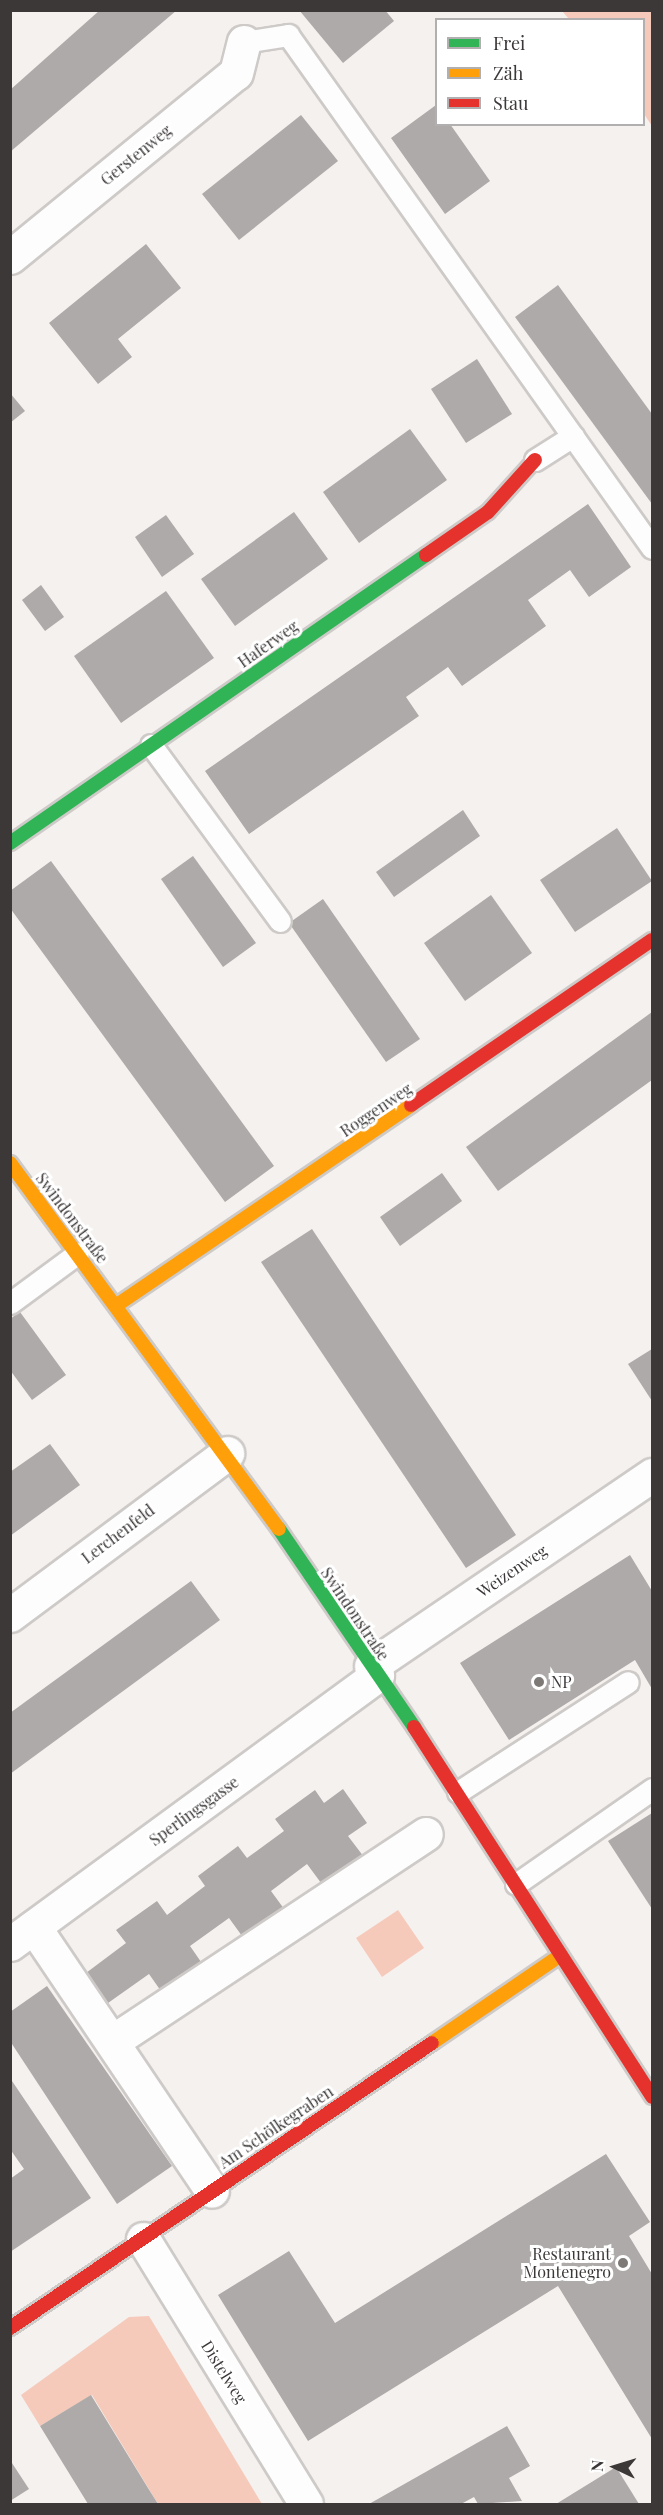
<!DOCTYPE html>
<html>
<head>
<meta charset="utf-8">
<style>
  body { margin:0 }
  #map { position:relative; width:663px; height:2515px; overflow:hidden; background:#f5f1ef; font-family:"Playfair Display",serif }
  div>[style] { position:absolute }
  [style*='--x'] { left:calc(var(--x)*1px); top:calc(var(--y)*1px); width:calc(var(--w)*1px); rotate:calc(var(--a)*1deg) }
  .green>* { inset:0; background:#f5caba }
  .building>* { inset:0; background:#adaaa9 }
  .roads { filter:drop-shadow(2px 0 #cdcac8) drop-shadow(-2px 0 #cdcac8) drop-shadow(0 2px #cdcac8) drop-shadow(0 -2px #cdcac8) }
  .lane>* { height:21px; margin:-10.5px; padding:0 10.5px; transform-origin:10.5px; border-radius:10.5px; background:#fefdfd }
  .street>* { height:33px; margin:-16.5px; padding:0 16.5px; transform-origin:16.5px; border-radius:16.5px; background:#fefdfd }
  .fast>* { height:14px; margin:-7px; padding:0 7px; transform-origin:7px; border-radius:7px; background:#30b455 }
  .slow>* { height:14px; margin:-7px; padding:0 7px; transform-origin:7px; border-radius:7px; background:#ff9f0a }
  .jam>* { height:14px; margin:-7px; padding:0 7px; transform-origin:7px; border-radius:7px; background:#e5322d }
  .dots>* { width:16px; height:16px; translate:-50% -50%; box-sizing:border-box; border:3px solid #fff; border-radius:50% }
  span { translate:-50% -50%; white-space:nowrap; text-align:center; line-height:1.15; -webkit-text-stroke:6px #fff; paint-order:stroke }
  .street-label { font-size:16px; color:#3b3837 }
  .poi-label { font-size:16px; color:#3b3837 }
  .left { translate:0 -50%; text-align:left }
  .right { translate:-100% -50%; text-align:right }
  .frame { position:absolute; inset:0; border:12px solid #3b3837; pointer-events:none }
  .legend { position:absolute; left:435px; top:18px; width:210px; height:108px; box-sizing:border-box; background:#fff; border:2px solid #b1afaf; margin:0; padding:8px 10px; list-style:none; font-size:18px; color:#3b3837 }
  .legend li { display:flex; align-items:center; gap:12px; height:30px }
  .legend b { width:30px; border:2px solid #b1afaf }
  .north { position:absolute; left:585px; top:2437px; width:60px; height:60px; -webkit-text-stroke:4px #fff; paint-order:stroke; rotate:274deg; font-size:16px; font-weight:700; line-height:24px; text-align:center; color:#3b3837 }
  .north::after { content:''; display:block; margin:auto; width:21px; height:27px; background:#3b3837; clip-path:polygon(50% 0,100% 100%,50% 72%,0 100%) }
</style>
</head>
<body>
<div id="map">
  <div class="green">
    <div style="clip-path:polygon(562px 11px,652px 11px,652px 126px,644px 114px,644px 20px,569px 19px)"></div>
    <div style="clip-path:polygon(398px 1910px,424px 1948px,382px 1977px,356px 1938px)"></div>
    <div style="clip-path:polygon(149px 2316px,262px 2504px,158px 2504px,92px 2395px,40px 2426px,21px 2395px,129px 2317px)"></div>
  </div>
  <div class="building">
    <div style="clip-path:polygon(100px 10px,177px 10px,10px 152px,10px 90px)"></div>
    <div style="clip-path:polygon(299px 10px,385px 10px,394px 21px,343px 63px)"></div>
    <div style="clip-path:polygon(436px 105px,436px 124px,450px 124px,490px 181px,445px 214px,391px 138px)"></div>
    <div style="clip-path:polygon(301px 115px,338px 161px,239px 240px,202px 194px)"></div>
    <div style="clip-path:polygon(146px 244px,181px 288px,118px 339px,132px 357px,98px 384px,49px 323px)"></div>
    <div style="clip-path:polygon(558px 285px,652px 414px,652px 504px,515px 317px)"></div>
    <div style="clip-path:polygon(477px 359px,512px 414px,466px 443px,431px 389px)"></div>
    <div style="clip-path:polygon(10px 393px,25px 411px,10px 423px)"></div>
    <div style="clip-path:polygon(410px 429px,447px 480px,359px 543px,323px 492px)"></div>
    <div style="clip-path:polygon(588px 504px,631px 567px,589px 597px,570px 570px,528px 600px,546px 626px,462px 686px,448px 667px,406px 697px,419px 716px,249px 834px,205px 771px)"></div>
    <div style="clip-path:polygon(294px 512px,328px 559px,235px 626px,201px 579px)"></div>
    <div style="clip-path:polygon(166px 515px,194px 554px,162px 577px,135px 537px)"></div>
    <div style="clip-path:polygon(41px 585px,64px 617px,45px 631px,22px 600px)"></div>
    <div style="clip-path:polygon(166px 591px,214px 658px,121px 723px,74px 656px)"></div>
    <div style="clip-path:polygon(463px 810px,480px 836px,394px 897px,376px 872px)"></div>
    <div style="clip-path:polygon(617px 828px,652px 881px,575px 932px,540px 880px)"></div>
    <div style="clip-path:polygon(193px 856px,256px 943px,223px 967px,161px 879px)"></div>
    <div style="clip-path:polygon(51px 861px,274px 1166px,225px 1202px,10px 908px,10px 891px)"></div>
    <div style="clip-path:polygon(491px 895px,532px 953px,465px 1001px,424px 943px)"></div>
    <div style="clip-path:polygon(323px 899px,420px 1039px,386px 1062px,289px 923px)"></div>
    <div style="clip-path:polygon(652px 1012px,652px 1080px,498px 1191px,466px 1147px)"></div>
    <div style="clip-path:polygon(442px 1173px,462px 1201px,400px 1246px,380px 1217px)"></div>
    <div style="clip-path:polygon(312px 1229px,516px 1535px,466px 1568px,261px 1262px)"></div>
    <div style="clip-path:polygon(20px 1312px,66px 1375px,32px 1400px,10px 1370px,10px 1319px)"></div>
    <div style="clip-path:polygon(652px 1349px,652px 1401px,628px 1364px)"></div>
    <div style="clip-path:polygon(50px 1444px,80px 1485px,10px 1536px,10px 1472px)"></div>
    <div style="clip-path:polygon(630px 1555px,652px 1591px,652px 1689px,635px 1660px,509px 1740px,460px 1663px)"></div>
    <div style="clip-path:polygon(191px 1581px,220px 1620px,10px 1774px,10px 1713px)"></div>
    <div style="clip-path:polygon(343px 1789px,367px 1823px,348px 1836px,367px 1861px,327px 1891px,307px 1864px,271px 1891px,290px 1917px,250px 1947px,229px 1918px,190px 1946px,208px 1972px,168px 2001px,149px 1974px,108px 2003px,86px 1973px,126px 1943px,116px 1930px,157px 1901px,167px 1915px,205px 1886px,198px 1876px,238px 1846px,247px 1858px,284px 1831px,275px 1819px,315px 1790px,324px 1803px)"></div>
    <div style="clip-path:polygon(652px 1813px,652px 1909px,608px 1841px)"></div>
    <div style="clip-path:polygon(47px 1986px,172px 2166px,117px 2204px,10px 2041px,10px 2012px)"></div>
    <div style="clip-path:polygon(10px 2078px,91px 2198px,10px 2252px,10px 2179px,24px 2169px,10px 2149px)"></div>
    <div style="clip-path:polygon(606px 2154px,650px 2222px,629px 2236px,652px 2274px,652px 2439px,558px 2286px,308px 2441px,218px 2295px,289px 2251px,335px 2323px)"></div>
    <div style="clip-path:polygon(91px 2395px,148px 2488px,158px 2504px,88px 2504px,40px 2426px)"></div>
    <div style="clip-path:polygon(507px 2426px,530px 2466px,509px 2478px,522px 2501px,478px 2504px,474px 2497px,461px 2504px,369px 2504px)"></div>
    <div style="clip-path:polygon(10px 2460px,29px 2489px,10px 2501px)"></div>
    <div style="clip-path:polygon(616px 2467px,639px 2504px,556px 2504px)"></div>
  </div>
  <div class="roads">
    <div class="lane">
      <div style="--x:244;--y:42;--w:45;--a:-9"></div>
      <div style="--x:288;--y:35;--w:629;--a:54.64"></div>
      <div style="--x:535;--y:460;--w:45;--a:-32.3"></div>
      <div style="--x:151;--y:745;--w:218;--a:53.8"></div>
      <div style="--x:10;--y:1303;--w:84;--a:-36.3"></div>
      <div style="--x:458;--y:1792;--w:202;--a:-32.9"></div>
      <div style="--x:516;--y:1884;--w:166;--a:-34.9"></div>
    </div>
    <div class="street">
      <div style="--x:10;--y:257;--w:291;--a:-39.2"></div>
      <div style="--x:236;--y:73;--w:32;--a:-76"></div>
      <div style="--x:10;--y:1615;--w:271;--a:-36.7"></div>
      <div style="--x:371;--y:1666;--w:340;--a:-34.2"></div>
      <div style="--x:34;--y:1927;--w:318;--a:56"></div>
      <div style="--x:10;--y:1944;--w:455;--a:-36.2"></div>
      <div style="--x:113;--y:2041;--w:375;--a:-33.5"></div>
      <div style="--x:143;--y:2239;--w:311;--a:58.4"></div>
    </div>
    <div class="fast">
      <div style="--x:10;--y:843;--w:506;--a:-34.7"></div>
      <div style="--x:279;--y:1529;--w:240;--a:55.7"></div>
    </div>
    <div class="slow">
      <div style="--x:10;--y:1163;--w:454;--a:53.7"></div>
      <div style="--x:117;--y:1305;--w:356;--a:-34.2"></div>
      <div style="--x:432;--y:2043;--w:156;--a:-34.3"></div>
    </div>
    <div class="jam">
      <div style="--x:426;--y:555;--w:75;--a:-34.7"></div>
      <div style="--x:488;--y:512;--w:70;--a:-47.9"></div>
      <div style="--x:411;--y:1105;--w:292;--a:-34.4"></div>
      <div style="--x:414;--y:1727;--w:440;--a:57.2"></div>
      <div style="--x:10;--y:2328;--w:509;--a:-34.03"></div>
    </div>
  </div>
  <div class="dots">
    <div style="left:539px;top:1682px;background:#7c7977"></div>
    <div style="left:623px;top:2263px;background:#7c7977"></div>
  </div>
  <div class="street-label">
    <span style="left:136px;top:155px;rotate:-39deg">Gerstenweg</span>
    <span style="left:268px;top:644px;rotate:-35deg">Haferweg</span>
    <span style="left:376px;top:1110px;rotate:-34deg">Roggenweg</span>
    <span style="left:72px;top:1218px;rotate:53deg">Swindonstraße</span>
    <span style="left:118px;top:1534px;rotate:-37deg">Lerchenfeld</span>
    <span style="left:512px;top:1571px;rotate:-34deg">Weizenweg</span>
    <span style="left:355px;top:1614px;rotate:56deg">Swindonstraße</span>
    <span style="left:194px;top:1811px;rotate:-36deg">Sperlingsgasse</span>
    <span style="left:276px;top:2127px;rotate:-34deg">Am Schölkegraben</span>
    <span style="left:224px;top:2372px;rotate:58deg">Distelweg</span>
  </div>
  <div class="poi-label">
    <span class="left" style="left:551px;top:1682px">NP</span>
    <span class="right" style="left:611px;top:2263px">Restaurant<br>Montenegro</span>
  </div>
  <div class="frame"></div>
  <ul class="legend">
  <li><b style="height:8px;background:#30b455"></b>Frei</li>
  <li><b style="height:8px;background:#ff9f0a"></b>Zäh</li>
  <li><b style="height:8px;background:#e5322d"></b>Stau</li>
  </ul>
  <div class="north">N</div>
</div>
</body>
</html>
